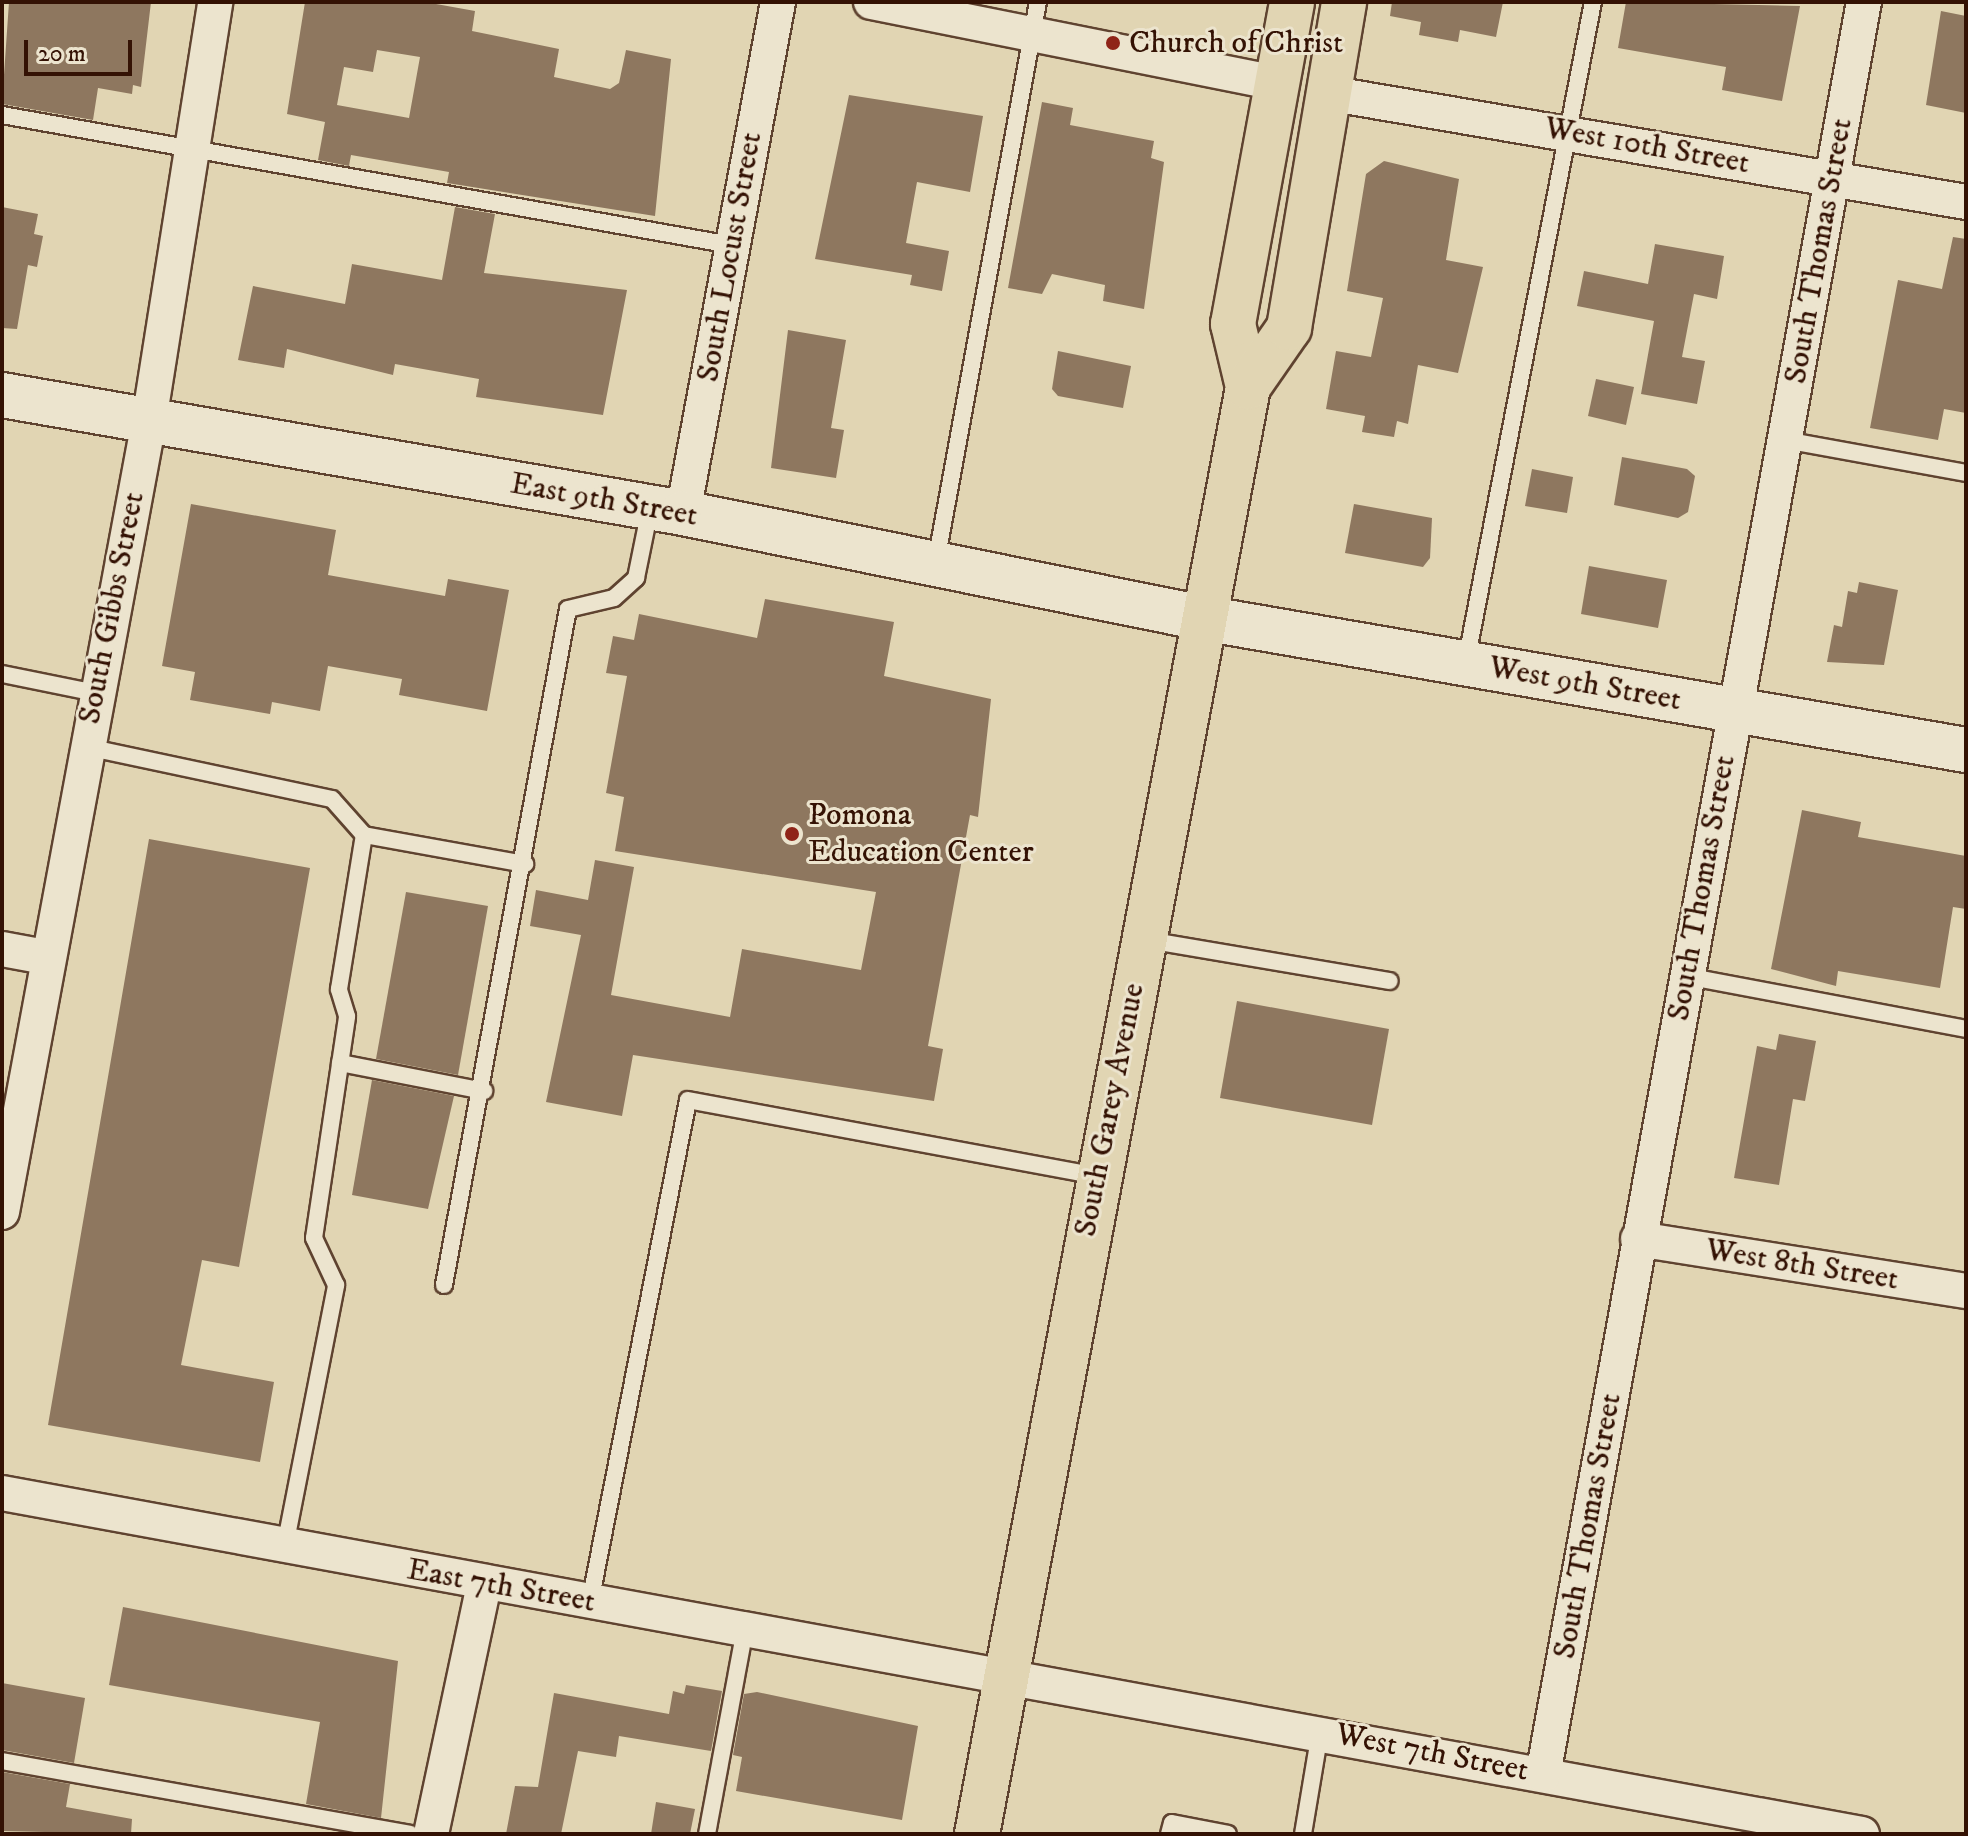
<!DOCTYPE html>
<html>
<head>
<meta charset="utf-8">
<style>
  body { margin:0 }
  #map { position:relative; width:1968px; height:1836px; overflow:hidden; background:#e1d5b3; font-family:"IM FELL DW Pica",serif }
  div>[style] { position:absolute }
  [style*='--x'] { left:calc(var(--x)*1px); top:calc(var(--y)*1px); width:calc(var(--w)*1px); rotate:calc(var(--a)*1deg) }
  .building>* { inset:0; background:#8e775f }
  .roads { filter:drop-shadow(2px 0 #5f4330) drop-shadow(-2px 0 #5f4330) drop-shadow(0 2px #5f4330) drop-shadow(0 -2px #5f4330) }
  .lane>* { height:16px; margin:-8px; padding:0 8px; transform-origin:8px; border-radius:8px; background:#ece4ce }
  .street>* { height:34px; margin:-17px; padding:0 17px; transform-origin:17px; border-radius:17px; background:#ece4ce }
  .secondary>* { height:44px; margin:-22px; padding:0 22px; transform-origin:22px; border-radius:22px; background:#ece4ce }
  .primary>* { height:44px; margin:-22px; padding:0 22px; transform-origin:22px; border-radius:22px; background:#e1d5b3 }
  .dots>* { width:22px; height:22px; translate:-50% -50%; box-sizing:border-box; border:4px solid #ece4ce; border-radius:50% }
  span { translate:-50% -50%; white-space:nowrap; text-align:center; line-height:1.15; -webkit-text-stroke:6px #ece4ce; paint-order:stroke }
  .poi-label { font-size:32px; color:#341204 }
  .left { translate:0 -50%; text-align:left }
  .street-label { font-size:32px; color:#341204 }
  .frame { position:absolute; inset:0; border:4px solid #341204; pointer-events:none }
  .scale { position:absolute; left:24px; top:40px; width:108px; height:36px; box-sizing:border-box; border:4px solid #341204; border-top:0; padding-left:10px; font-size:24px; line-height:28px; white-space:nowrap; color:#341204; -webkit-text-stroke:6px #ece4ce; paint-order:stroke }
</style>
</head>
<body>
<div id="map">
  <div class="building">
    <div style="clip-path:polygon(9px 2px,151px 2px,141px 87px,133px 85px,132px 94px,98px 88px,93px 120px,2px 104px)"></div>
    <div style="clip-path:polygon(evenodd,305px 2px,425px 2px,475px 11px,472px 31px,559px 49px,554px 77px,610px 89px,619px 83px,626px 50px,671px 59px,655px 216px,447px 183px,449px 172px,351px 155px,349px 166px,318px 160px,325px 122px,287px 114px,305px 2px,377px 50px,420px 57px,409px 118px,337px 105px,344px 67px,373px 72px,377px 50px)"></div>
    <div style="clip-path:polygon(1392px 2px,1503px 2px,1496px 37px,1460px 30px,1458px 42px,1419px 35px,1421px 22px,1390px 16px)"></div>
    <div style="clip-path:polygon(1626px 2px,1800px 6px,1782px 101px,1722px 90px,1726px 67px,1618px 48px)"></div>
    <div style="clip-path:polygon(1941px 11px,1966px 16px,1966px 113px,1926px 105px)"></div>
    <div style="clip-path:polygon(849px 95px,983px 116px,970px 192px,917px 182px,906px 243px,949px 251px,942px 291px,910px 285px,912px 275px,815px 259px)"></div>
    <div style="clip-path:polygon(1042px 102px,1073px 108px,1070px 125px,1154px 141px,1151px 158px,1164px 162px,1144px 309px,1103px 301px,1105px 285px,1052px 274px,1042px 294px,1008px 288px)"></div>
    <div style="clip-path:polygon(1384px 161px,1459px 179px,1446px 260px,1483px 267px,1458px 373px,1418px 365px,1408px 424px,1397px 421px,1394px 437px,1362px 432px,1365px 416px,1326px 409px,1336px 351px,1371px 357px,1383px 298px,1347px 291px,1366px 174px)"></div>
    <div style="clip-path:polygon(2px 207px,38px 214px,34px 234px,43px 236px,37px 267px,28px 265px,17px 329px,2px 328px)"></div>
    <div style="clip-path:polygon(455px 207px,495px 214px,484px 273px,627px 290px,603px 415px,476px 397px,479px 379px,395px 364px,393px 375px,287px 349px,284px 368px,238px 360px,253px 286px,345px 304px,352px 264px,442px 280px)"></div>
    <div style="clip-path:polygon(1953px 237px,1966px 239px,1966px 413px,1944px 409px,1938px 440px,1870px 428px,1898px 280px,1942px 289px)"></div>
    <div style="clip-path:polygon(1655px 244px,1724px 256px,1717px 299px,1694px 294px,1682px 357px,1705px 361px,1697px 404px,1641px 394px,1654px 321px,1577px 306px,1584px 271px,1648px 284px)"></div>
    <div style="clip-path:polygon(788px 330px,846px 340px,831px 428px,844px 430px,836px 478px,771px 468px)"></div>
    <div style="clip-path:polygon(1058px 351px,1131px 366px,1123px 408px,1058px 396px,1052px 389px)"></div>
    <div style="clip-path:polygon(1596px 379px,1634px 387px,1626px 425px,1588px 416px)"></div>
    <div style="clip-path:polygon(1622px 457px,1687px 469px,1695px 476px,1688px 512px,1678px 518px,1614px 505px)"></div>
    <div style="clip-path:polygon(1532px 469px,1573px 477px,1567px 513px,1525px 506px)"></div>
    <div style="clip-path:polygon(191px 504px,336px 530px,328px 575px,445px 596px,448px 579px,509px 590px,487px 711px,399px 695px,402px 679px,328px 666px,320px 711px,272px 702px,270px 714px,190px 700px,195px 672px,162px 666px)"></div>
    <div style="clip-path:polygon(1354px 504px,1432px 518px,1430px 558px,1423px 567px,1345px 553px)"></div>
    <div style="clip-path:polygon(1589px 566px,1667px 580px,1658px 628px,1581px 614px)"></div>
    <div style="clip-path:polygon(1859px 582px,1898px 590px,1884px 665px,1827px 662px,1834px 625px,1842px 627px,1848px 591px,1857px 593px)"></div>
    <div style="clip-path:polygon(765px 599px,894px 622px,884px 676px,991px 699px,978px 817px,970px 815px,928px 1046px,943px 1049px,934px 1101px,633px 1055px,622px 1116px,546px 1102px,581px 935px,530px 926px,536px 890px,588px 900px,595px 860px,634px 867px,611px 995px,730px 1017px,742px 949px,861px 970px,876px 892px,615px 851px,624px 797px,606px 793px,627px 676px,606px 673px,613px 636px,634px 640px,639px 614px,757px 638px)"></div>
    <div style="clip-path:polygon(1802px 810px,1861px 822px,1858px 837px,1966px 856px,1966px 909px,1953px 907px,1940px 988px,1838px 971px,1836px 986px,1771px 969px)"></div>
    <div style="clip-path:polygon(149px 839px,310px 868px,239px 1267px,202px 1260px,181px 1365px,274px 1382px,260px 1462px,48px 1425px)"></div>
    <div style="clip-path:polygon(406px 892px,488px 906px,458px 1075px,376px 1059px)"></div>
    <div style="clip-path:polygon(1237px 1001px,1389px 1029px,1372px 1125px,1220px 1098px)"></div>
    <div style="clip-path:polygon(1779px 1034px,1816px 1041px,1805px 1101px,1793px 1099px,1779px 1185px,1734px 1178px,1757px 1046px,1776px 1050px)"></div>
    <div style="clip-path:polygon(372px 1080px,454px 1096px,428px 1209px,352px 1195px)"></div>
    <div style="clip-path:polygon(123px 1607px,398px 1661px,381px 1818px,306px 1804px,320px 1722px,109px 1685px)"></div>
    <div style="clip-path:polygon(2px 1683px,85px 1698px,74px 1763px,2px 1750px)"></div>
    <div style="clip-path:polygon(686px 1685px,722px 1691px,711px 1751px,619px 1736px,616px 1757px,578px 1751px,561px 1834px,506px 1834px,515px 1786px,538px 1787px,554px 1693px,669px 1714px,673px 1691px,684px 1694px)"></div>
    <div style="clip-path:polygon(757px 1692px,918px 1726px,902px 1820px,736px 1791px,742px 1757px,733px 1755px,744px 1694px)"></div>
    <div style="clip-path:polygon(2px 1772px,70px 1784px,66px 1807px,132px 1819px,131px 1834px,2px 1831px)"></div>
    <div style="clip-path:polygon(656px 1802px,695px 1809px,690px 1834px,651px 1834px)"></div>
  </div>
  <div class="roads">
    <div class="lane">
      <div style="--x:2;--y:115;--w:741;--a:10.11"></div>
      <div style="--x:1785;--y:440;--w:184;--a:10.3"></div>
      <div style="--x:936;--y:562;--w:569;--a:-79.68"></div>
      <div style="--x:1466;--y:662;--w:672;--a:-79.11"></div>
      <div style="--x:2;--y:674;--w:96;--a:11.4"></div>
      <div style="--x:87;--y:747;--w:250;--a:12"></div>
      <div style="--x:332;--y:799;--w:48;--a:48.4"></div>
      <div style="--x:364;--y:835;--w:164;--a:10.2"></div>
      <div style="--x:1147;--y:940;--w:246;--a:9.6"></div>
      <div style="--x:1686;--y:976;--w:285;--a:10.7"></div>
      <div style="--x:340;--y:1063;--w:147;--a:11"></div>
      <div style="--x:444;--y:1285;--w:687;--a:-79.61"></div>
      <div style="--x:568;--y:609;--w:47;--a:-13.4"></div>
      <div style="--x:614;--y:598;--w:30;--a:-42"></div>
      <div style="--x:636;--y:578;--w:70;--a:-78.5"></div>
      <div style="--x:285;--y:1546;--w:266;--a:-78.9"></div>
      <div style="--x:336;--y:1285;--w:52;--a:-115.1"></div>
      <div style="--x:314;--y:1238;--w:224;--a:-81.5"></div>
      <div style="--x:347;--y:1016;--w:28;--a:-107"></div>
      <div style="--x:339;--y:989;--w:156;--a:-80.8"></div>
      <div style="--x:590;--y:1602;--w:511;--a:-78.95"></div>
      <div style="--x:688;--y:1100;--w:416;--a:10.5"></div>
      <div style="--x:2;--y:1761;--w:414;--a:10.1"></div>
      <div style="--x:707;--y:1834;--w:208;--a:-79.5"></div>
      <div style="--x:1169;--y:1834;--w:11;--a:-75"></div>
      <div style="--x:1172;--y:1823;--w:57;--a:11.1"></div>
      <div style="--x:1303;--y:1834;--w:103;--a:-80.5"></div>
    </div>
    <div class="street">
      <div style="--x:871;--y:2;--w:415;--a:11.3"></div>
      <div style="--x:1327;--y:93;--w:648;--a:9.68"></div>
      <div style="--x:683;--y:513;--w:520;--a:-79.47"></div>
      <div style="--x:2;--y:949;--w:44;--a:10.5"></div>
      <div style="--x:2;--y:1212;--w:805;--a:-79.47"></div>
      <div style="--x:149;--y:421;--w:424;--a:-81"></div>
      <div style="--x:1638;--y:1239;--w:332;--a:9"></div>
      <div style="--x:2;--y:1493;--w:1891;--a:10.39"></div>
      <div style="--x:1543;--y:1775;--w:1802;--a:-79.74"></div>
      <div style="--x:431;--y:1834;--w:256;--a:-78"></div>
    </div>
    <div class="secondary">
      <div style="--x:2;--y:395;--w:691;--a:9.83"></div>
      <div style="--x:683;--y:513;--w:530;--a:11.42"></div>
      <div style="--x:1203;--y:618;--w:774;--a:9.82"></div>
    </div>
    <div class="primary">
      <div style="--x:1248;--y:387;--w:65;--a:-103.4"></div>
      <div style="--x:1233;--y:324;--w:327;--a:-79.6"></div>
      <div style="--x:977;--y:1834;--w:1472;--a:-79.39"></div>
      <div style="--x:1248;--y:387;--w:72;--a:-55.2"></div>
      <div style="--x:1289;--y:328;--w:331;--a:-80.4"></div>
    </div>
  </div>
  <div class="dots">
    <div style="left:1113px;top:43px;background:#8f2418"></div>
    <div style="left:792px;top:834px;background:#8f2418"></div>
  </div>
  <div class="poi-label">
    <span class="left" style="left:1129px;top:43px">Church of Christ</span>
    <span class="left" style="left:808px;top:834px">Pomona<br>Education Center</span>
  </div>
  <div class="street-label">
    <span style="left:1647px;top:146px;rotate:10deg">West 10th Street</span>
    <span style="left:1819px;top:251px;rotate:-80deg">South Thomas Street</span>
    <span style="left:730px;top:257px;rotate:-80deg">South Locust Street</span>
    <span style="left:604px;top:500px;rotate:10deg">East 9th Street</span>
    <span style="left:112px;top:608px;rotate:-79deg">South Gibbs Street</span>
    <span style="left:1585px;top:684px;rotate:10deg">West 9th Street</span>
    <span style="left:1702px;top:888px;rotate:-80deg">South Thomas Street</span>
    <span style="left:1110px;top:1110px;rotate:-79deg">South Garey Avenue</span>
    <span style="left:1802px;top:1265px;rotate:9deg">West 8th Street</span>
    <span style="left:1588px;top:1526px;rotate:-80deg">South Thomas Street</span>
    <span style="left:501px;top:1586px;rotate:10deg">East 7th Street</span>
    <span style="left:1432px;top:1753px;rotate:11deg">West 7th Street</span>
  </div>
  <div class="frame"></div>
  <div class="scale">20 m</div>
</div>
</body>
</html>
